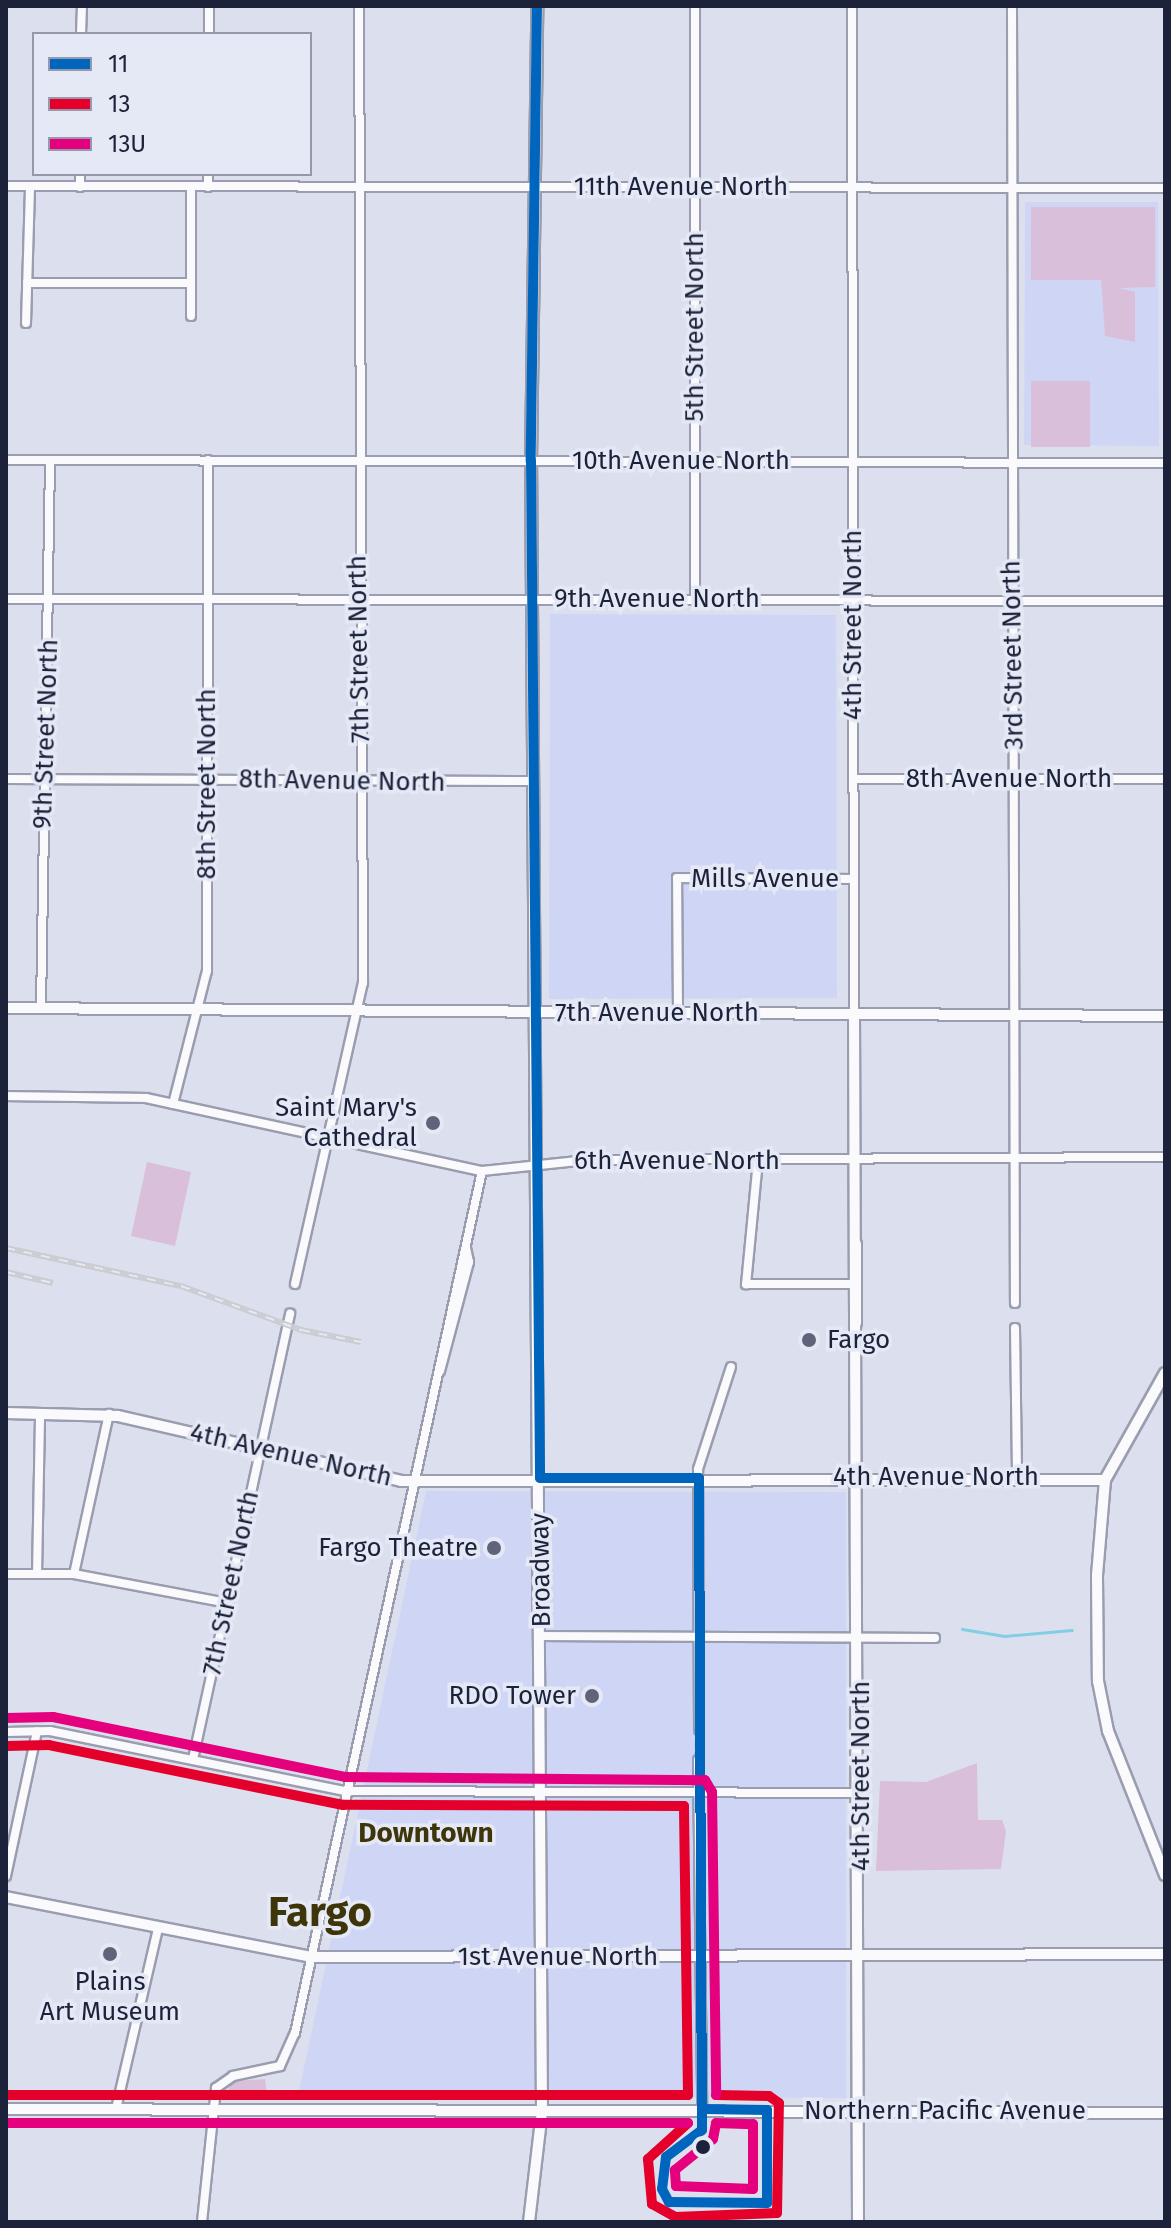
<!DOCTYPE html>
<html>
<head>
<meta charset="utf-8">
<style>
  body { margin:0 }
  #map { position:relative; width:1171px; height:2228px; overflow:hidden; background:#dce0ee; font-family:"Fira Sans",sans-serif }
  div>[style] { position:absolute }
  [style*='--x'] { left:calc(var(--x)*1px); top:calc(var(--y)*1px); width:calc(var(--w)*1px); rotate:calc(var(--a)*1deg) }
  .built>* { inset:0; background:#cfd6f5 }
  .green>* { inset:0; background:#dabfdb }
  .stream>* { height:3px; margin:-1.5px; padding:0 1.5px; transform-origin:1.5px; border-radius:1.5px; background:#83cee2 }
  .minor-tunnel>* { height:8px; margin-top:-4px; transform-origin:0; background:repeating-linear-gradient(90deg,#b6baca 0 8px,transparent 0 12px) }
  .roads { filter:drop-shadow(2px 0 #999daf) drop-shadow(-2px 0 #999daf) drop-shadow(0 2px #999daf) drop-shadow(0 -2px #999daf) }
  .minor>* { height:8px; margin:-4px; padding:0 4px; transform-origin:4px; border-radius:4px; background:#fafafc }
  .tertiary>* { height:10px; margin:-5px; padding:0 5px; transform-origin:5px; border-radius:5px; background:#fafafc }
  .rail>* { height:6px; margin-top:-3px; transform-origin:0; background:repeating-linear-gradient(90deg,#e5e9f6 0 9px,#caccd0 0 18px); box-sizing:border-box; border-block:2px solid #caccd0 }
  .bus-1>* { height:10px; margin:-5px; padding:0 5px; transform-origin:5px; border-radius:5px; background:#0065bd }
  .bus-2>* { height:10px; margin:-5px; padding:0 5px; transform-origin:5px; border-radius:5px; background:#e4002b }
  .bus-3>* { height:10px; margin:-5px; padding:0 5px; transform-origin:5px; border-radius:5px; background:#e5007d }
  .dots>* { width:22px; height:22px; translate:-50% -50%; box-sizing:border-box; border:4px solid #e5e9f6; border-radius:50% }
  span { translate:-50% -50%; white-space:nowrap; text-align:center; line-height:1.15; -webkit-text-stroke:7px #e5e9f6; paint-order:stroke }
  .street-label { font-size:26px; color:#1d223b }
  .poi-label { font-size:26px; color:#1d223b }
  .right { translate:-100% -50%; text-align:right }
  .left { translate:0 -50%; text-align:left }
  .neighbourhood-label { font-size:28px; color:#3f350a; font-weight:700 }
  .town-label { font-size:42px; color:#3f350a; font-weight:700 }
  .frame { position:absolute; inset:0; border:8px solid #1d223b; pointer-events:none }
  .legend { position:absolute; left:32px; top:32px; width:280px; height:144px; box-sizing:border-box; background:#e5e9f6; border:2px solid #9599ab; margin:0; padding:10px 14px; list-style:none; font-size:24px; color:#1d223b }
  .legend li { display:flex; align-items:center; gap:16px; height:40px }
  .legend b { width:40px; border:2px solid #9599ab }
</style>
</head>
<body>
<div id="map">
  <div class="built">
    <div style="clip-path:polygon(1025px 202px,1158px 202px,1159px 446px,1024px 445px)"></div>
    <div style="clip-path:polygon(550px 614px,836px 615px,837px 998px,549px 999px)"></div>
    <div style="clip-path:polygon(426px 1491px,846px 1492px,846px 2098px,298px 2096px)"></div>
  </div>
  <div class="green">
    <div style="clip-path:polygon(1031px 207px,1155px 207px,1155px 287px,1119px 288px,1135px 292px,1135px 342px,1105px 336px,1101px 280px,1031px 280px)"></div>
    <div style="clip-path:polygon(1031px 381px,1090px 381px,1090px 447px,1031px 447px)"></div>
    <div style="clip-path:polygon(147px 1162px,191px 1172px,175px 1246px,131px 1236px)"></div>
    <div style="clip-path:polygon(977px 1763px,978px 1820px,1002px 1820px,1006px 1831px,1001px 1869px,876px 1871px,880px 1781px,926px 1782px)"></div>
    <div style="clip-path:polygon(265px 2079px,268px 2100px,224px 2095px,234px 2081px)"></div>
  </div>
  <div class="stream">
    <div style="--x:962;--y:1629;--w:43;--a:9.5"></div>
    <div style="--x:1004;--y:1636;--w:68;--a:-5"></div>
  </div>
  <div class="minor-tunnel">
    <div style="--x:698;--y:1760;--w:30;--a:-88"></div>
  </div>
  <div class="roads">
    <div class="minor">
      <div style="--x:852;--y:6;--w:1008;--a:89.89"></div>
      <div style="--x:1012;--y:6;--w:1297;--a:89.87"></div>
      <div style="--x:81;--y:34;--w:28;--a:-88"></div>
      <div style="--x:209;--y:34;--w:28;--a:-90"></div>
      <div style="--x:6;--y:186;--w:1159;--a:0.1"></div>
      <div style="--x:80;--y:187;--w:13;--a:-90"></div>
      <div style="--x:208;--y:187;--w:13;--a:-90"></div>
      <div style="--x:27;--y:283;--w:163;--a:0"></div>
      <div style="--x:191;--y:316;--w:129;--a:-90"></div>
      <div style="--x:26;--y:323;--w:137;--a:-88.3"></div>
      <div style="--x:6;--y:460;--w:1159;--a:0.15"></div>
      <div style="--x:6;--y:599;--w:1159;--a:0.1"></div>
      <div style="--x:695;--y:600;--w:594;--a:-90"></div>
      <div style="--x:6;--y:779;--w:528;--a:0.22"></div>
      <div style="--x:853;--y:779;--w:312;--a:0"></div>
      <div style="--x:41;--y:1009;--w:549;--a:-89.06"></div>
      <div style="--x:678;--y:1012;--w:134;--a:-90.4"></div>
      <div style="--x:677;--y:878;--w:177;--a:0.3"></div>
      <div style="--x:6;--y:1096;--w:140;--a:0.8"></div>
      <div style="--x:146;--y:1098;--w:344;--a:12.3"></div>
      <div style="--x:482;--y:1171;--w:106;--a:-6"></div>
      <div style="--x:587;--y:1160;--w:578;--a:-0.3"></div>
      <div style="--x:173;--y:1104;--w:137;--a:-75.7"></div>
      <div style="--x:207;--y:971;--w:511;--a:-89.89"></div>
      <div style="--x:758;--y:1160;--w:125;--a:95.5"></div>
      <div style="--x:746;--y:1284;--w:105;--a:0"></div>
      <div style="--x:295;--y:1284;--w:309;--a:-77.3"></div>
      <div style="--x:363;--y:983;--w:977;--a:-90.23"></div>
      <div style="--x:1015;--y:1328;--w:148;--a:89.2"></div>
      <div style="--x:440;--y:1371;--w:113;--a:-75.1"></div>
      <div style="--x:469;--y:1262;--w:14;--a:-102"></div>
      <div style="--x:6;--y:1574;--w:68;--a:0"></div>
      <div style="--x:74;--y:1574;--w:157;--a:10.7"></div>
      <div style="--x:37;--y:1574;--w:160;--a:-88.9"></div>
      <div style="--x:74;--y:1574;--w:164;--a:-77.7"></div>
      <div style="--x:542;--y:1636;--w:393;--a:0.3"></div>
      <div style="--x:699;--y:1730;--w:261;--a:-90.2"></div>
      <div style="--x:698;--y:1469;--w:107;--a:-72.1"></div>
      <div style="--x:6;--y:1732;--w:44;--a:-1.3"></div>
      <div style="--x:50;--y:1731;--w:300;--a:11.5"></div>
      <div style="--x:344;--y:1791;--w:516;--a:0.22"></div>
      <div style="--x:193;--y:1759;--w:456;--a:-77.7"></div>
      <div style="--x:698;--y:1760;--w:349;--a:89.3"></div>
      <div style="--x:6;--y:1876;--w:148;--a:-77.9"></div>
      <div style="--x:116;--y:2109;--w:185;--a:-76.9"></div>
      <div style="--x:202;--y:2222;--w:135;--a:-84"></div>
      <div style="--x:216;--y:2088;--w:21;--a:-35"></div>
      <div style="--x:233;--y:2076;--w:48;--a:-12"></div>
      <div style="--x:280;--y:2066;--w:36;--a:-66"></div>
      <div style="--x:295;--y:2033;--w:882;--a:-77.76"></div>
    </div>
    <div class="tertiary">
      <div style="--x:6;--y:1008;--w:1159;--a:0.4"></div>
      <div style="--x:854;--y:1014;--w:1208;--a:89.81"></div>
      <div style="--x:856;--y:1323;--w:79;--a:-90"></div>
      <div style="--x:1165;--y:1373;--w:123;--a:119.3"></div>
      <div style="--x:1105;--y:1480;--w:96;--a:94.8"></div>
      <div style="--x:1097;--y:1576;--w:105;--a:89.5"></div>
      <div style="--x:1098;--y:1681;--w:51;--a:78.7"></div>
      <div style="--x:1108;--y:1731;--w:155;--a:68.4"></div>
      <div style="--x:6;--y:1413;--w:112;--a:1.5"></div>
      <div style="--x:118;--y:1416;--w:290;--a:12.9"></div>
      <div style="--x:401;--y:1481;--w:704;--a:-0.08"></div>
      <div style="--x:6;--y:1897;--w:311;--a:11.1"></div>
      <div style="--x:311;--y:1957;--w:854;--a:-0.2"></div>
      <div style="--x:6;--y:2109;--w:1159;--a:0.2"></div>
      <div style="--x:529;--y:2222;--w:112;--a:-83.3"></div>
      <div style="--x:542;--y:2111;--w:1650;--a:-90.38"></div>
      <div style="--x:531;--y:461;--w:455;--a:-89.2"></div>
    </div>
  </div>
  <div class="rail">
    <div style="--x:6;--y:1248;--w:179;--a:12.3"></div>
    <div style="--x:181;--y:1286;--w:128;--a:20.1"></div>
    <div style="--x:301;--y:1330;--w:61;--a:11.3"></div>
    <div style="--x:6;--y:1272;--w:48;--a:13.2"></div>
  </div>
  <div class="bus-1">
    <div style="--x:537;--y:6;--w:455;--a:90.8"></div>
    <div style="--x:531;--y:461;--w:1017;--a:89.49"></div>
    <div style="--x:540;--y:1478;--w:159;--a:0"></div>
    <div style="--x:699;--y:1478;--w:652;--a:89.74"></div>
    <div style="--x:702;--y:2130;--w:45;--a:143.1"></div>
    <div style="--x:666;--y:2157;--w:32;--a:97"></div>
    <div style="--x:662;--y:2189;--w:15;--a:62"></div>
    <div style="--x:669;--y:2202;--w:98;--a:0.6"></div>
    <div style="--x:767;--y:2203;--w:93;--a:-90"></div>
    <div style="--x:767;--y:2110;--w:65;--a:-179.1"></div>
  </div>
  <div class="bus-2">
    <div style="--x:6;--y:2095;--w:682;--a:0"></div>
    <div style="--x:688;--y:2095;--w:289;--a:-90.8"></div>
    <div style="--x:684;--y:1806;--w:341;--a:-179.8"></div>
    <div style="--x:343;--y:1805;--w:300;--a:-168.5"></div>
    <div style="--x:49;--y:1745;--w:43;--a:178.7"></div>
    <div style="--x:688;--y:2123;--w:54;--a:138"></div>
    <div style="--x:648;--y:2159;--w:45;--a:84.9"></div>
    <div style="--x:652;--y:2204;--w:26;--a:29"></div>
    <div style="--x:675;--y:2217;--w:102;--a:-2.2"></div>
    <div style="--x:777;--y:2213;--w:110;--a:-89"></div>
    <div style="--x:779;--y:2103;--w:12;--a:-145"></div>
    <div style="--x:769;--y:2096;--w:53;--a:-178.9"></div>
  </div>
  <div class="bus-3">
    <div style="--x:6;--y:1718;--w:47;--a:-1.2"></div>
    <div style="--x:53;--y:1717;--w:298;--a:11.6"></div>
    <div style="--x:345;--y:1777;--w:360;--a:0.5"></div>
    <div style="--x:705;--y:1780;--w:14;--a:60"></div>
    <div style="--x:712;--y:1792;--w:303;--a:89.2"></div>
    <div style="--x:6;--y:2123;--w:682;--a:0"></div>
    <div style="--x:716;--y:2123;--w:37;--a:2"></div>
    <div style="--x:753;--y:2124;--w:65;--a:90"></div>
    <div style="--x:753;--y:2189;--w:77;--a:-177.8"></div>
    <div style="--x:676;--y:2186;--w:16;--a:-94"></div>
    <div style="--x:675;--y:2170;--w:49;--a:-39.2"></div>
    <div style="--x:713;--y:2139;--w:16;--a:-79"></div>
  </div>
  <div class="dots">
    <div style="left:433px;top:1123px;background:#60647a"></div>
    <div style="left:809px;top:1340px;background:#60647a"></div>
    <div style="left:494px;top:1548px;background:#60647a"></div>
    <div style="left:592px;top:1696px;background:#60647a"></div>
    <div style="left:110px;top:1954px;background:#60647a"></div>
    <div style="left:703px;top:2147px;background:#1d223b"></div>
  </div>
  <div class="street-label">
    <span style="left:681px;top:187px">11th Avenue North</span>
    <span style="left:695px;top:327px;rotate:-90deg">5th Street North</span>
    <span style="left:681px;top:461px">10th Avenue North</span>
    <span style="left:657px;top:599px">9th Avenue North</span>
    <span style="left:853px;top:625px;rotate:-90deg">4th Street North</span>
    <span style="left:359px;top:649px;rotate:-91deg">7th Street North</span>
    <span style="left:1013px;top:655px;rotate:-91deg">3rd Street North</span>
    <span style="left:46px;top:734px;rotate:-88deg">9th Street North</span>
    <span style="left:1009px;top:779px">8th Avenue North</span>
    <span style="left:342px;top:781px;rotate:1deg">8th Avenue North</span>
    <span style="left:207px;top:784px;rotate:-90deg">8th Street North</span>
    <span style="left:765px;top:879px">Mills Avenue</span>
    <span style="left:657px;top:1013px">7th Avenue North</span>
    <span style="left:677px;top:1161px">6th Avenue North</span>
    <span style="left:291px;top:1455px;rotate:13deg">4th Avenue North</span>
    <span style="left:936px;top:1477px">4th Avenue North</span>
    <span style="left:541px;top:1570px;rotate:-91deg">Broadway</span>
    <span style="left:231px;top:1583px;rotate:-78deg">7th Street North</span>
    <span style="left:861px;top:1776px;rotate:-90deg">4th Street North</span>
    <span style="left:558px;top:1957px">1st Avenue North</span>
    <span style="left:945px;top:2111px">Northern Pacific Avenue</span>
  </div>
  <div class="poi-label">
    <span class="right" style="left:417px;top:1123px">Saint Mary's<br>Cathedral</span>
    <span class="left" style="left:827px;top:1340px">Fargo</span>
    <span class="right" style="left:478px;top:1548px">Fargo Theatre</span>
    <span class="right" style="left:576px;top:1696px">RDO Tower</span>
    <span style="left:110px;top:1997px">Plains<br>Art Museum</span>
  </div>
  <div class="neighbourhood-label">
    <span style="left:426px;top:1833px">Downtown</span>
  </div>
  <div class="town-label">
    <span style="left:320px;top:1912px">Fargo</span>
  </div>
  <div class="frame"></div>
  <ul class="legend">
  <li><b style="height:10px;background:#0065bd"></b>11</li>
  <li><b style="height:10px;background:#e4002b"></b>13</li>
  <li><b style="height:10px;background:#e5007d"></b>13U</li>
  </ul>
</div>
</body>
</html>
